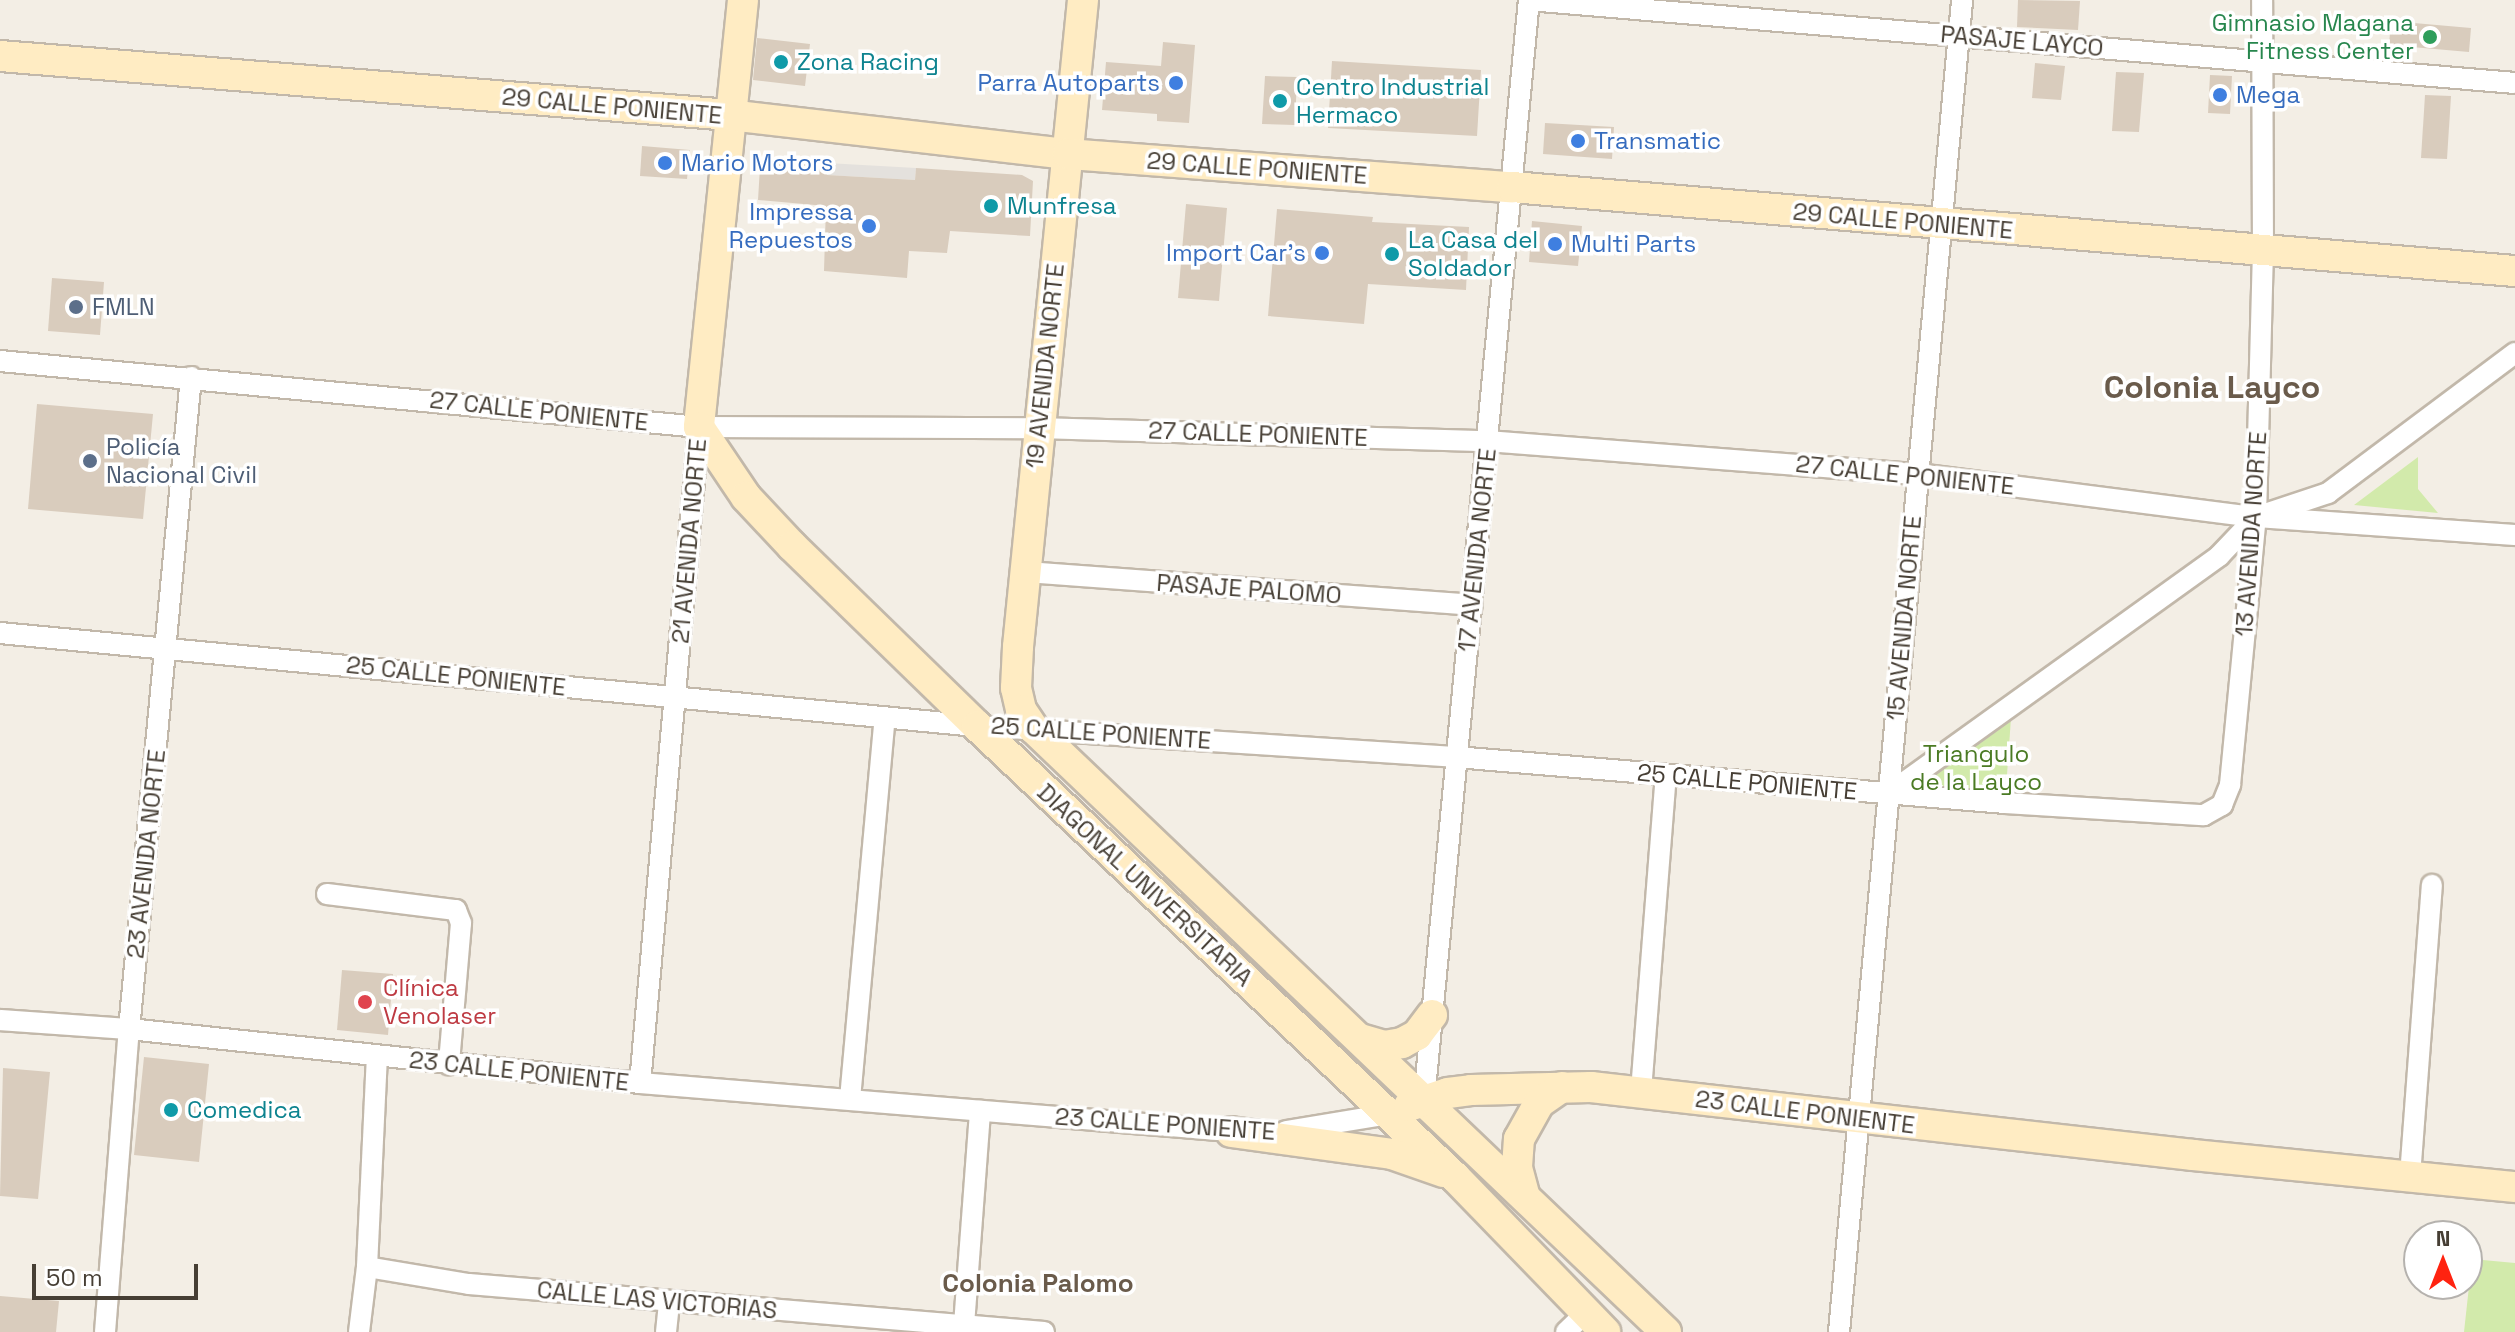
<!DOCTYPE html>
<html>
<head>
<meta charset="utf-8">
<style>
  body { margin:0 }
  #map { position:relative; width:2515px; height:1332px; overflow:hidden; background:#f3eee5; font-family:"Space Grotesk",sans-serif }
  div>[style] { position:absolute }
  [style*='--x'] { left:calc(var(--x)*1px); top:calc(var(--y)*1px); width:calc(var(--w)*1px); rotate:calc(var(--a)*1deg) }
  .green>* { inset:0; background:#d2eaab }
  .parking>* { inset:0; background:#e4e1dd }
  .building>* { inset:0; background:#d9ccbd }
  .roads { filter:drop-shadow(2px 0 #c2b8aa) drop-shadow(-2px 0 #c2b8aa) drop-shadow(0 2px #c2b8aa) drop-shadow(0 -2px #c2b8aa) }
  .street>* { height:20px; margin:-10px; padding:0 10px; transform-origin:10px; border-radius:10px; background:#fff }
  .secondary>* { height:30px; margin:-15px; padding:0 15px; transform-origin:15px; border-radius:15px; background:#ffecc3 }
  .dots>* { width:22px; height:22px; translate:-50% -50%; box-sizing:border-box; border:4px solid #fff; border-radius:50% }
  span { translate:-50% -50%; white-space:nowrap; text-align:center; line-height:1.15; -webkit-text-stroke:7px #fff; paint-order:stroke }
  .leisure-label { font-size:24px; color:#27864d }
  .right { translate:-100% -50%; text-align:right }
  .street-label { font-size:24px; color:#463e34 }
  .culture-label { font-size:24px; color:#0d838f }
  .left { translate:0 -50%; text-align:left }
  .shop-label { font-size:24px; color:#366cbe }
  .service-label { font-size:24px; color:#4e5e75 }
  .park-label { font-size:24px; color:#4b7b24 }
  .health-label { font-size:24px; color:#be3a42 }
  .neighbourhood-label { font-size:26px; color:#6a5b4b; font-weight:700 }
  .district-label { font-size:32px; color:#6a5b4b; font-weight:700 }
  .north { position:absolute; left:2403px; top:1220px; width:80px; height:80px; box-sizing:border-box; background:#fff; border:2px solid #b5b2ae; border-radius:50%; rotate:0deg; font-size:22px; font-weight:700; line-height:32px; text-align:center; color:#463e34 }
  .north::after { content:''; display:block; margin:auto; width:28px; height:36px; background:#ff2310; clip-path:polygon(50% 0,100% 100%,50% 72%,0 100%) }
  .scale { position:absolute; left:32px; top:1264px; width:166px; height:36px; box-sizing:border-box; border:4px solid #463e34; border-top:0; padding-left:10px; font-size:24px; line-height:28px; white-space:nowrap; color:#463e34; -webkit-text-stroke:6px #fff; paint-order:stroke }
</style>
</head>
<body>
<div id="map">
  <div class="green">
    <div style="clip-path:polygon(2418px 457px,2418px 489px,2438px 513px,2354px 505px)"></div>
    <div style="clip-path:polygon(2012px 704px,2005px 803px,1888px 794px)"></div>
    <div style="clip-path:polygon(2472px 1259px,2515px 1263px,2515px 1332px,2464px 1332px)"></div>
  </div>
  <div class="parking">
    <div style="clip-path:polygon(827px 163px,916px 168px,915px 180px,827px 175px)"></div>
  </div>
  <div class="building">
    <div style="clip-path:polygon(2018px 0,2080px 1px,2078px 30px,2017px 27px)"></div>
    <div style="clip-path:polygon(2391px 21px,2471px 28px,2469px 52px,2389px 45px)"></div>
    <div style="clip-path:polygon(757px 38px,810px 44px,805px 86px,753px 80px)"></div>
    <div style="clip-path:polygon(1163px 42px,1195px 45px,1189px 123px,1157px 121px,1157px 114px,1102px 110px,1106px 62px,1161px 66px)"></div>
    <div style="clip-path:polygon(1332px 61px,1481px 70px,1477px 136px,1328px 128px)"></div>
    <div style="clip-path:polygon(2035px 63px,2065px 66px,2061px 100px,2032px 98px)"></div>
    <div style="clip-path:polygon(2116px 72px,2144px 73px,2139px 132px,2112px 131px)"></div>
    <div style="clip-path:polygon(2210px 75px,2232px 76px,2230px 114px,2208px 113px)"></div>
    <div style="clip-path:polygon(1265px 76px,1297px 77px,1295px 125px,1262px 124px)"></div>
    <div style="clip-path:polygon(2425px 95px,2451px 96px,2447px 159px,2421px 158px)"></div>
    <div style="clip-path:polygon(1545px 123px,1614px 127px,1612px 159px,1543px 154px)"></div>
    <div style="clip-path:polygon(642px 146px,690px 150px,687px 179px,640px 176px)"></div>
    <div style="clip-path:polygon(777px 159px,827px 163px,827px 175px,915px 180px,916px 168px,1022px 175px,1033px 181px,1030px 236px,950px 231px,947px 253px,909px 251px,907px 278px,824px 271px,826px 206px,758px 200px,760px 167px,777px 168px)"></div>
    <div style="clip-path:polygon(1186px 204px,1227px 208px,1219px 301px,1178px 298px)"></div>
    <div style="clip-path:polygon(1277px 209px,1373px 217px,1372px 222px,1469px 227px,1466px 290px,1368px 284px,1364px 324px,1268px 316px)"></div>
    <div style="clip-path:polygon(1532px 221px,1582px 226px,1578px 266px,1529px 262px)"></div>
    <div style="clip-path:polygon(52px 278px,104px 282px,100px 335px,48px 331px)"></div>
    <div style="clip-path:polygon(37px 404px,153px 414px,143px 519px,28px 509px)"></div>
    <div style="clip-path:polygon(342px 970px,393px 974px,388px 1035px,337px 1030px)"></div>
    <div style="clip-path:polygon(144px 1057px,209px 1064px,199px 1162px,134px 1155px)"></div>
    <div style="clip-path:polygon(3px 1068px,50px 1072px,38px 1199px,0 1196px)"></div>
    <div style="clip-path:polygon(0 1296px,59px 1301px,56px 1332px,0 1332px)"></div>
  </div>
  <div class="roads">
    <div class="street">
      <div style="--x:1529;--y:0;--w:989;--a:4.81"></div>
      <div style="--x:0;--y:361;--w:702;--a:5.39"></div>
      <div style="--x:699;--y:427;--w:339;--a:0.2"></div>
      <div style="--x:1038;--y:428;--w:449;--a:1.7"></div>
      <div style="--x:1487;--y:441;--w:432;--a:4.4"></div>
      <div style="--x:1918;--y:474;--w:341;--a:7.3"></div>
      <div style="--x:2256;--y:517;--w:260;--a:4"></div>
      <div style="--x:1026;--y:572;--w:447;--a:4.2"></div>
      <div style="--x:0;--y:633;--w:981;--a:5.44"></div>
      <div style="--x:977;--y:726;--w:480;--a:3.7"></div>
      <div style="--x:1456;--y:757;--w:551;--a:4.79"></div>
      <div style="--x:2005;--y:803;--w:199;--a:3.5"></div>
      <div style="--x:2204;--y:815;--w:21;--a:-29"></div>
      <div style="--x:2222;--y:805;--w:22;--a:-68"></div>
      <div style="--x:2230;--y:785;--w:269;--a:-84.5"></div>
      <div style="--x:2256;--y:517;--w:265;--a:-88.5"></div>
      <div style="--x:2263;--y:252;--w:252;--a:-90.2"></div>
      <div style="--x:1888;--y:794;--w:408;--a:-35.7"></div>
      <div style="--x:2219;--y:556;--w:54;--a:-46.5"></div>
      <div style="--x:2256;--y:517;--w:76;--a:-18.4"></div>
      <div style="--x:2328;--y:493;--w:234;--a:-36.8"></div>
      <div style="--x:327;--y:894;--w:130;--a:7.1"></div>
      <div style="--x:456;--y:910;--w:14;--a:69"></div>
      <div style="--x:461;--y:923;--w:142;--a:94.9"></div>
      <div style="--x:0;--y:1020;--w:129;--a:4"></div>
      <div style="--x:129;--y:1029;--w:514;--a:6.03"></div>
      <div style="--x:640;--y:1083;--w:604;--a:4.65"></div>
      <div style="--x:640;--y:1083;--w:659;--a:-84.86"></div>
      <div style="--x:1641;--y:1091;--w:317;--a:-85.5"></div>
      <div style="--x:850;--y:1099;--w:383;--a:-84.8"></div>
      <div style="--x:1424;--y:1100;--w:1105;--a:-84.55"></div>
      <div style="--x:1286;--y:1131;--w:104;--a:-9.4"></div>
      <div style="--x:2410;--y:1176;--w:292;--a:-85.7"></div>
      <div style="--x:367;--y:1267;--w:103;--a:9.5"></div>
      <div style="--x:469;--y:1284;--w:577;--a:4.77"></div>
      <div style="--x:964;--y:1325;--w:215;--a:-85.7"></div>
      <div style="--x:105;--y:1332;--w:304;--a:-85.5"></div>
      <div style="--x:129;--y:1029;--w:655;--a:-84.57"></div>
      <div style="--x:359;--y:1332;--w:65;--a:-83"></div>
      <div style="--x:367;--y:1267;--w:210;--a:-87.3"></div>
      <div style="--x:666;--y:1332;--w:31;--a:-84"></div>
      <div style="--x:1566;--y:1332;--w:28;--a:-44"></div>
      <div style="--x:1839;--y:1332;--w:1338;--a:-84.72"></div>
    </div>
    <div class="secondary">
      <div style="--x:743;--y:0;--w:429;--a:95.9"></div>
      <div style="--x:699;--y:427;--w:84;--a:56.1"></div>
      <div style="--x:746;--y:497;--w:67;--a:46.8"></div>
      <div style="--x:792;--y:546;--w:258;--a:44.2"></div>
      <div style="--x:977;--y:726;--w:657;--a:43.34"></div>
      <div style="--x:1455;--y:1177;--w:216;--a:45.9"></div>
      <div style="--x:1083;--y:0;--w:650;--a:95.74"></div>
      <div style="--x:1018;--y:647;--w:41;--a:92.8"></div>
      <div style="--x:1016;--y:688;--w:23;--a:77"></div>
      <div style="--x:1021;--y:710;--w:22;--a:56"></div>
      <div style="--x:1033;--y:728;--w:875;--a:43.66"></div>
      <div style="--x:0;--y:56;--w:732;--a:4.62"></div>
      <div style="--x:730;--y:115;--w:340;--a:6.6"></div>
      <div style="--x:1068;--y:154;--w:445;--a:4.3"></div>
      <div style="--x:1512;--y:187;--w:1007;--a:4.79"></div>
      <div style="--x:1360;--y:1039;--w:25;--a:16"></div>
      <div style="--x:1384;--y:1046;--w:18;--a:-9"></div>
      <div style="--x:1402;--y:1043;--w:17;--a:-28"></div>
      <div style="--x:1417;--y:1035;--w:25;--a:-53"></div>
      <div style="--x:1409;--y:1106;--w:41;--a:-18.4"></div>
      <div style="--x:1448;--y:1093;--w:23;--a:-7"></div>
      <div style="--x:1471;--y:1090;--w:120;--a:-1.4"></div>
      <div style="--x:1591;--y:1087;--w:606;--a:6.44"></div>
      <div style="--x:2193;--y:1155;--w:324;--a:5.7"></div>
      <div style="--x:1231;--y:1132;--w:162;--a:7.8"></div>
      <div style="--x:1392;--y:1154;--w:54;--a:19.4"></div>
      <div style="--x:1524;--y:1194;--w:28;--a:-105"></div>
      <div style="--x:1517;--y:1167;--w:28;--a:-86"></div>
      <div style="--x:1519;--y:1139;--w:41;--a:-60.9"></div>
      <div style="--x:1539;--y:1103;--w:28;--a:-35"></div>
    </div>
  </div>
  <div class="dots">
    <div style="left:2430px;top:37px;background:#2e9e5b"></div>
    <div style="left:781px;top:62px;background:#0f9aa8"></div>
    <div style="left:1176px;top:83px;background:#3f7fe0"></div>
    <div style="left:2220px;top:95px;background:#3f7fe0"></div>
    <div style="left:1280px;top:101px;background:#0f9aa8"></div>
    <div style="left:1578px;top:141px;background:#3f7fe0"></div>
    <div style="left:665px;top:163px;background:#3f7fe0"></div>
    <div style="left:991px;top:206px;background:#0f9aa8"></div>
    <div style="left:869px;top:226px;background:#3f7fe0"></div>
    <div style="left:1555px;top:244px;background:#3f7fe0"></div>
    <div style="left:1322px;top:253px;background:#3f7fe0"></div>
    <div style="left:1392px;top:254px;background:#0f9aa8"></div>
    <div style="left:76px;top:307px;background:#5c6f8a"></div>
    <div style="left:90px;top:461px;background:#5c6f8a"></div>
    <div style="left:365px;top:1002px;background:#e0444e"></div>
    <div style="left:171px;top:1110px;background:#0f9aa8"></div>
  </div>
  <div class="leisure-label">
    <span class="right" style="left:2414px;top:37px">Gimnasio Magana<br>Fitness Center</span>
  </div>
  <div class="street-label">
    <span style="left:2022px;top:41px;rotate:5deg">PASAJE LAYCO</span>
    <span style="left:612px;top:106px;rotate:5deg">29 CALLE PONIENTE</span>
    <span style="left:1257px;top:168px;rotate:4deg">29 CALLE PONIENTE</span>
    <span style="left:1903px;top:221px;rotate:5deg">29 CALLE PONIENTE</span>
    <span style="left:1045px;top:366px;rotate:-84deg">19 AVENIDA NORTE</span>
    <span style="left:539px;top:411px;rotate:6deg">27 CALLE PONIENTE</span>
    <span style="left:1258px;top:434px;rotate:2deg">27 CALLE PONIENTE</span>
    <span style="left:1905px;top:475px;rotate:6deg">27 CALLE PONIENTE</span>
    <span style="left:2251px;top:534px;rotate:-86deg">13 AVENIDA NORTE</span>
    <span style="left:689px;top:541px;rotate:-85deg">21 AVENIDA NORTE</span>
    <span style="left:1477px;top:550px;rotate:-84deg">17 AVENIDA NORTE</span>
    <span style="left:1249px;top:589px;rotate:4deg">PASAJE PALOMO</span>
    <span style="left:1904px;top:618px;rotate:-85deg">15 AVENIDA NORTE</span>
    <span style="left:456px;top:676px;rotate:6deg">25 CALLE PONIENTE</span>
    <span style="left:1101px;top:733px;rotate:4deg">25 CALLE PONIENTE</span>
    <span style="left:1747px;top:782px;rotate:5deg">25 CALLE PONIENTE</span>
    <span style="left:146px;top:854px;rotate:-84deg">23 AVENIDA NORTE</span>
    <span style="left:1145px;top:885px;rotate:43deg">DIAGONAL UNIVERSITARIA</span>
    <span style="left:519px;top:1071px;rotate:6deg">23 CALLE PONIENTE</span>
    <span style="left:1805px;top:1112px;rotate:7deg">23 CALLE PONIENTE</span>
    <span style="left:1165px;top:1124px;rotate:4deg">23 CALLE PONIENTE</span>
    <span style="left:657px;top:1300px;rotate:5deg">CALLE LAS VICTORIAS</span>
  </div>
  <div class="culture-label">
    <span class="left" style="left:797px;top:62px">Zona Racing</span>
    <span class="left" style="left:1296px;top:101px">Centro Industrial<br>Hermaco</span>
    <span class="left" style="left:1007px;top:206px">Munfresa</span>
    <span class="left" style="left:1408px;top:254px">La Casa del<br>Soldador</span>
    <span class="left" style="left:187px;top:1110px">Comedica</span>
  </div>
  <div class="shop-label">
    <span class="right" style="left:1160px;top:83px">Parra Autoparts</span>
    <span class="left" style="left:2236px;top:95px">Mega</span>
    <span class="left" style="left:1594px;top:141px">Transmatic</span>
    <span class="left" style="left:681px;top:163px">Mario Motors</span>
    <span class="right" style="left:853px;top:226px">Impressa<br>Repuestos</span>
    <span class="left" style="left:1571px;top:244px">Multi Parts</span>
    <span class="right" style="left:1306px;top:253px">Import Car's</span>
  </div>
  <div class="service-label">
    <span class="left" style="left:92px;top:307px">FMLN</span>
    <span class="left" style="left:106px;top:461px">Policía<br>Nacional Civil</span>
  </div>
  <div class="park-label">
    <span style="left:1976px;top:768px">Triangulo<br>de la Layco</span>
  </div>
  <div class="health-label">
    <span class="left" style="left:383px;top:1002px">Clínica<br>Venolaser</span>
  </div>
  <div class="neighbourhood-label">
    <span style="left:1038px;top:1284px">Colonia Palomo</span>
  </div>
  <div class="district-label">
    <span style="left:2212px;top:387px">Colonia Layco</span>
  </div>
  <div class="north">N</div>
  <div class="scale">50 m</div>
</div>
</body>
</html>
